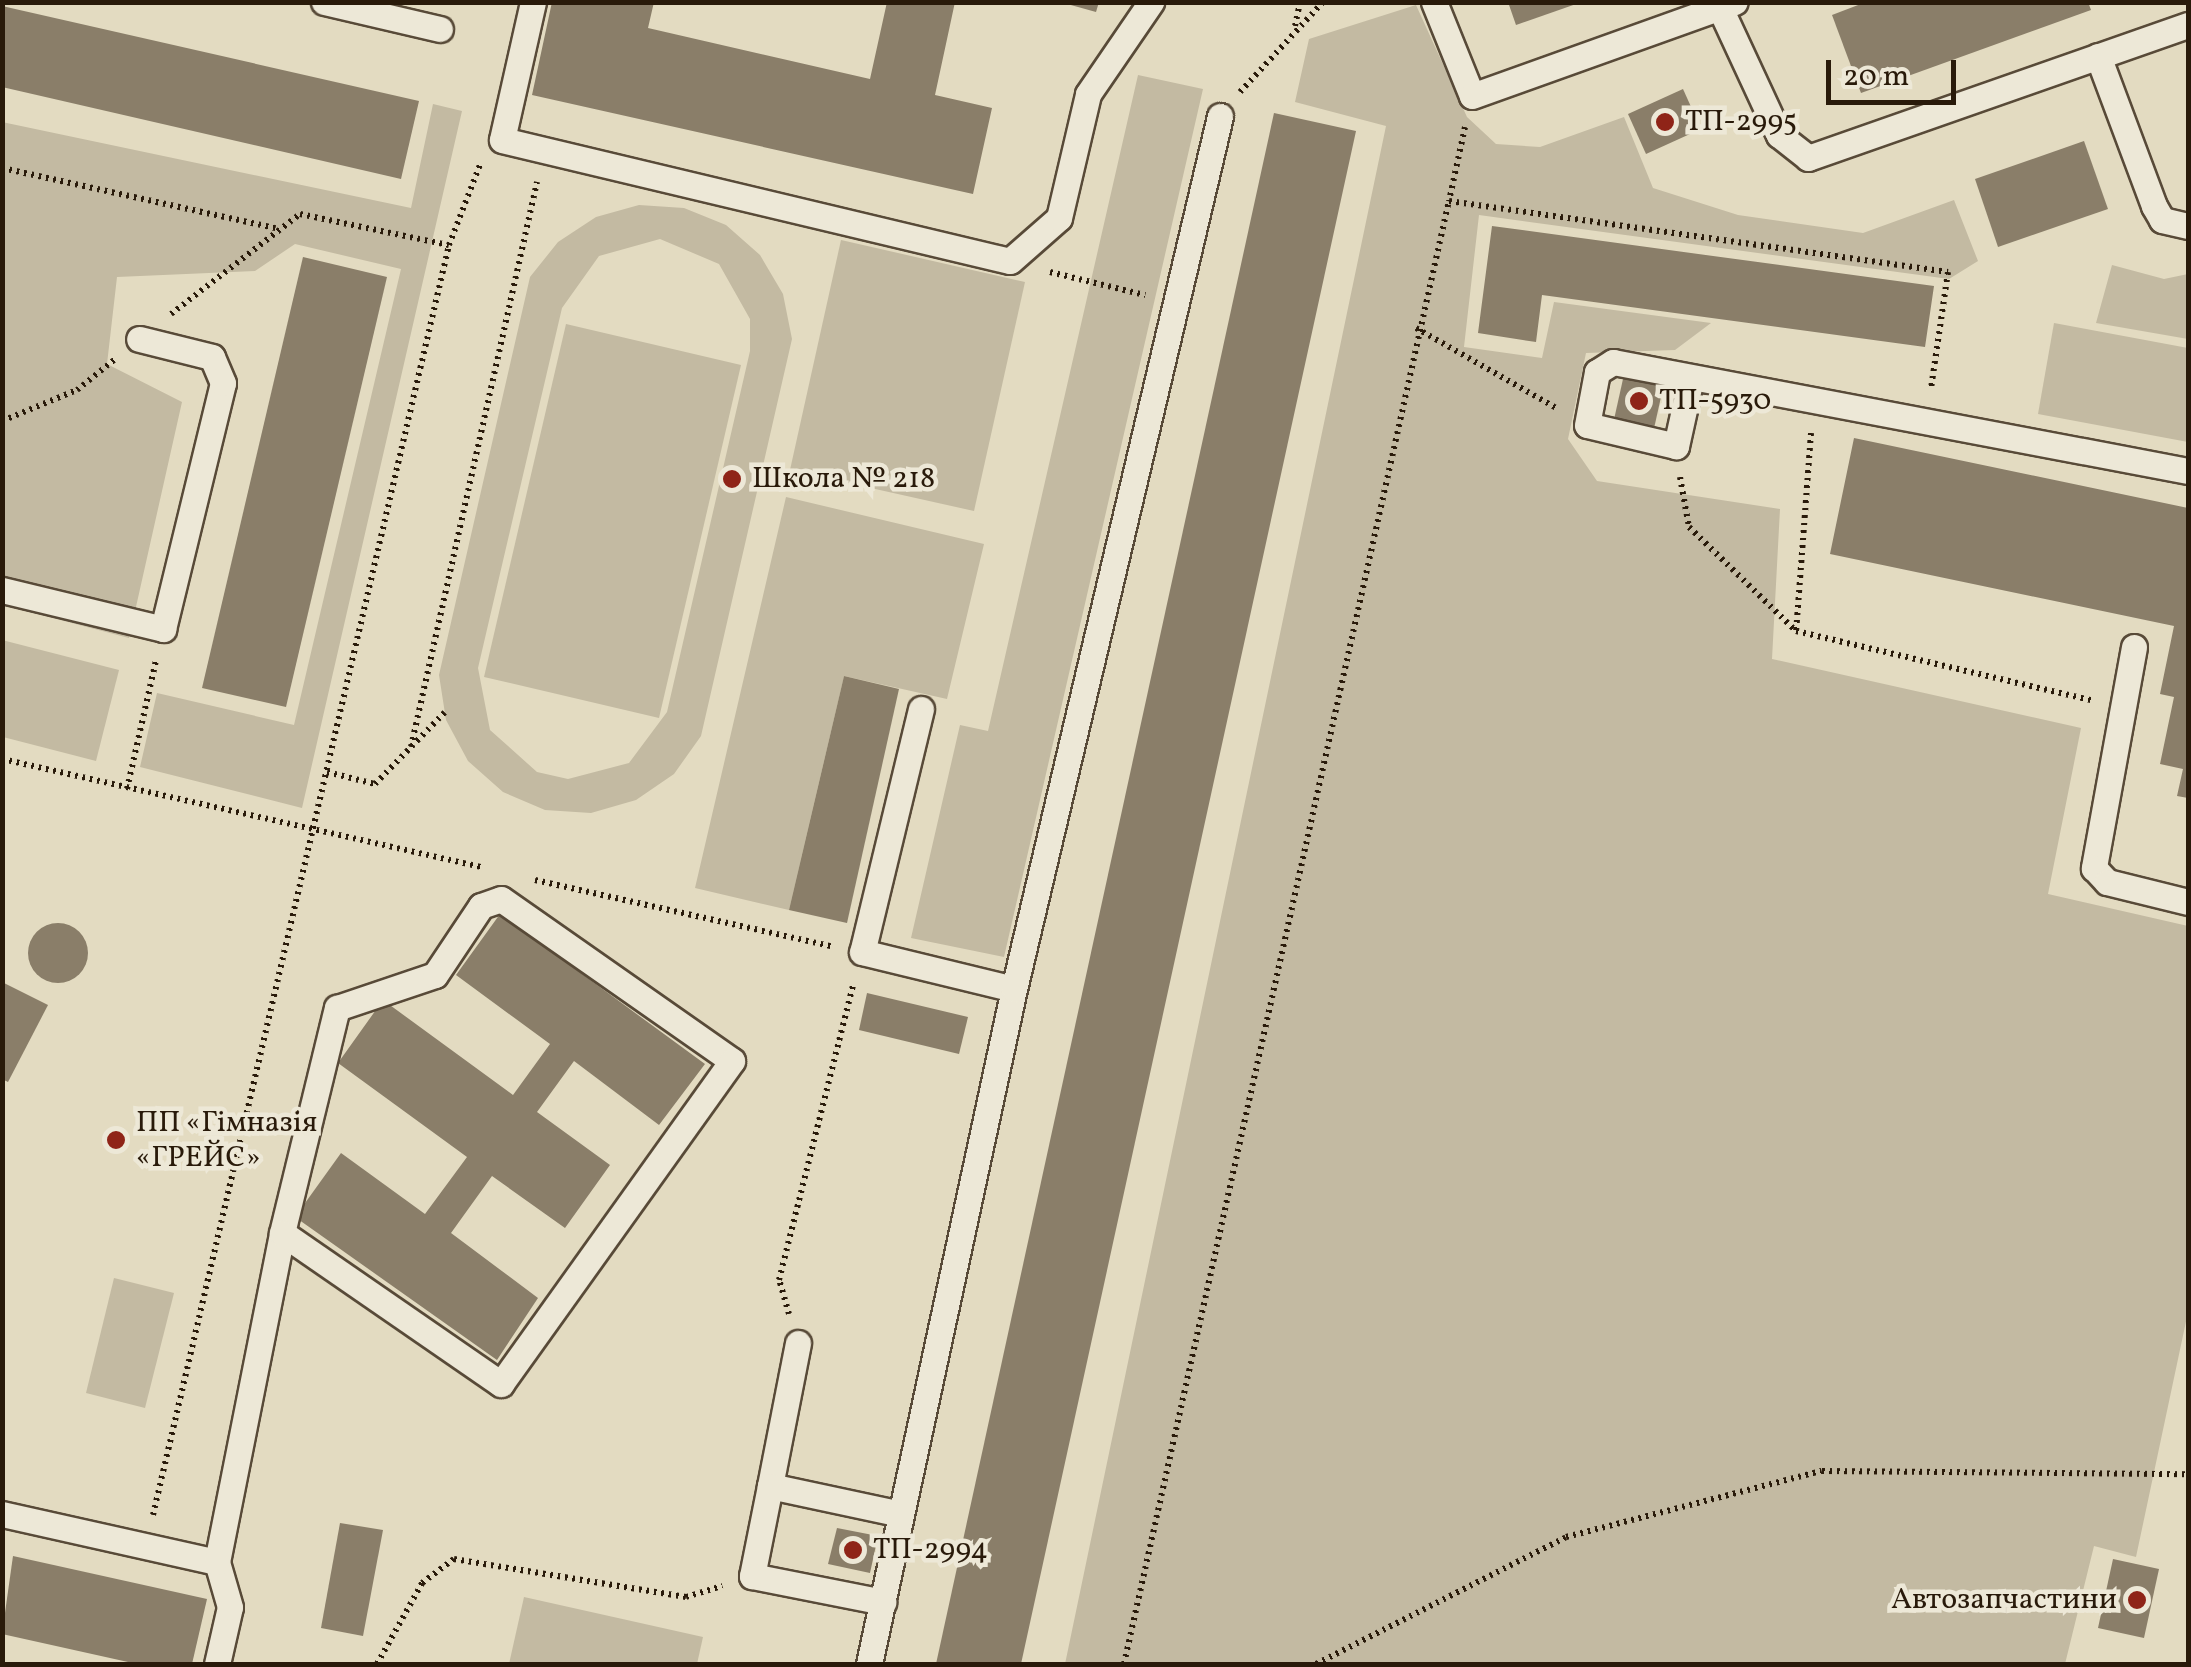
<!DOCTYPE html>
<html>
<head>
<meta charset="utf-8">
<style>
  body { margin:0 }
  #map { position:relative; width:2191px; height:1667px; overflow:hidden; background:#e3dbc1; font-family:Vollkorn,serif }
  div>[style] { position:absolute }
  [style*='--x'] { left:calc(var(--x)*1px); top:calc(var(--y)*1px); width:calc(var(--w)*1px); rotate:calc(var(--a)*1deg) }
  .green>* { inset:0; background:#c3baa2 }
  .building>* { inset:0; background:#8a7e69 }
  .round { border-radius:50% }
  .path>* { height:6px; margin-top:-3px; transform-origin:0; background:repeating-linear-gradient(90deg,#291a0a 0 2.5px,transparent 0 7.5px) }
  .roads { filter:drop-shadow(2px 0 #584a38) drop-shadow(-2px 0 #584a38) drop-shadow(0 2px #584a38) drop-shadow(0 -2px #584a38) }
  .lane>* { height:25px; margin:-12.5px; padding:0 12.5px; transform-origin:12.5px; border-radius:12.5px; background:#ede8d7 }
  .dots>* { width:28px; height:28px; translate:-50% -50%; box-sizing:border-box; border:5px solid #ede8d7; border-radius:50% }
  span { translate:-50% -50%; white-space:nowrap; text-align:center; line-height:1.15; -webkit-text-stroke:9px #ede8d7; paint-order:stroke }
  .poi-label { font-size:30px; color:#291a0a }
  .left { translate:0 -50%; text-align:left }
  .right { translate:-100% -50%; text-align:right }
  .frame { position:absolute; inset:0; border:5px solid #291a0a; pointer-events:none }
  .scale { position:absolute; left:1826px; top:60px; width:130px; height:45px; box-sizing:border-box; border:5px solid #291a0a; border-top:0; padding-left:12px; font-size:30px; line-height:35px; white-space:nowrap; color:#291a0a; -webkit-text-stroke:8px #ede8d7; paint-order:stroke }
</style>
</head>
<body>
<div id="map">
  <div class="green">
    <div style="clip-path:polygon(1416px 5px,1467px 117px,1496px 144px,1540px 147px,1624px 117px,1653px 188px,1738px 215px,1863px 233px,1954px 200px,1978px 261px,1949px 279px,1479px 215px,1464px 347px,1542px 358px,1554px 302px,1711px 323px,1675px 350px,1586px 353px,1568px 439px,1597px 481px,1780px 509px,1772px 659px,2081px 728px,2048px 894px,2188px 926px,2188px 1312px,2136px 1557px,2094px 1546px,2065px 1664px,1065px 1664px,1386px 126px,1295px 102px,1309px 39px)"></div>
    <div style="clip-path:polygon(1138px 75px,1203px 89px,1004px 957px,911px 938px,960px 725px,988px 731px)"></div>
    <div style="clip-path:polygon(433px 104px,462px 111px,302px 808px,140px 767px,157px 693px,294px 725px,401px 269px,295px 244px,255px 271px,117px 277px,107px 364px,182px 402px,129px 638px,3px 605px,2px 122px,411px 208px)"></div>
    <div style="clip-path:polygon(evenodd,639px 205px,684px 208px,726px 225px,760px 255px,783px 294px,792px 339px,701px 736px,674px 774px,636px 800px,591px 813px,545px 810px,503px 792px,468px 761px,446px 720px,439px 675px,530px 277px,558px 242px,596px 217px,639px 205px,660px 239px,719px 264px,750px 319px,750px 351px,667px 712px,629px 763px,568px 779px,537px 772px,490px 730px,478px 668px,562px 308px,599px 256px,660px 239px)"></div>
    <div style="clip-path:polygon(841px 240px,1025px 282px,974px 511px,790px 470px)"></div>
    <div style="clip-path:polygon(2112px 265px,2164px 279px,2188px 274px,2188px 339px,2096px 323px)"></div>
    <div style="clip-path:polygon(2054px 323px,2188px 348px,2188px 442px,2038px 414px)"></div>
    <div style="clip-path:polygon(566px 324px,741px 365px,659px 718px,484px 677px)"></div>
    <div style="clip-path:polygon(786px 497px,984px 544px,947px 699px,844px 676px,789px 910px,695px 888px)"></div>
    <div style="clip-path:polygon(2px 640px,119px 670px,96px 761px,3px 737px)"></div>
    <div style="clip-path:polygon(114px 1278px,174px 1293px,145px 1408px,86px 1393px)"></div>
    <div style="clip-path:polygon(524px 1597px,703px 1637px,697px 1664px,509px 1664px)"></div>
  </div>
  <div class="building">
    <div style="clip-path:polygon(552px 2px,654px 2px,648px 28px,870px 79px,887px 2px,955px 2px,935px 95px,992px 108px,973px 194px,532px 95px)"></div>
    <div style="clip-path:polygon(1060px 2px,1099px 2px,1096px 12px)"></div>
    <div style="clip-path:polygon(1508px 2px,1578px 2px,1579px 3px,1516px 25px)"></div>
    <div style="clip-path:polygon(1866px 2px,2088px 2px,2091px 10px,1861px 93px,1832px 15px)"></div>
    <div style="clip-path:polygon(2px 6px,419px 101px,401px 179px,2px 87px)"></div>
    <div style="clip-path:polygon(1683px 89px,1701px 129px,1646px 154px,1628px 114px)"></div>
    <div style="clip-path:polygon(1274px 113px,1356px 131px,1021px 1664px,936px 1664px)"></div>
    <div style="clip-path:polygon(2084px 141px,2108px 209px,1998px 247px,1975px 179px)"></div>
    <div style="clip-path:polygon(1492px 226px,1934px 286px,1925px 347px,1542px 295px,1536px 342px,1478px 333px)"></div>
    <div style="clip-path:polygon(303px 257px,387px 277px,286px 707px,202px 688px)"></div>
    <div style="clip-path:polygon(1625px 370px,1665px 379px,1653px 433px,1613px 424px)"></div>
    <div style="clip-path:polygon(1854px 438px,2188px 508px,2188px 798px,2177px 796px,2183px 769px,2160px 764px,2174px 697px,2160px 694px,2174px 626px,1830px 554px)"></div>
    <div style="clip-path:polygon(844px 676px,899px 689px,847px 923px,789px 910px)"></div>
    <div style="clip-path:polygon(500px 914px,705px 1064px,659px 1125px,574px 1061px,537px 1112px,610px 1165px,565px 1228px,492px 1176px,451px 1233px,538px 1298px,497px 1360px,295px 1217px,341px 1153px,425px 1214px,467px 1157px,338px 1063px,383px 1000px,513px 1095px,550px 1044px,456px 975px)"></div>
    <div class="round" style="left:28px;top:923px;width:60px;height:60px"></div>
    <div style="clip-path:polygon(2px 982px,48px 1005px,8px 1082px,2px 1079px)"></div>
    <div style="clip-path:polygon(867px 993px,968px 1017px,959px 1054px,859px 1030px)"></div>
    <div style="clip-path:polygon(340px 1523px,383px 1530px,363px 1636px,321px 1628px)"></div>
    <div style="clip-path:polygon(837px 1528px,878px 1536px,870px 1573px,828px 1564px)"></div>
    <div style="clip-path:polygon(13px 1556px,207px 1599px,192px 1664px,137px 1664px,2px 1634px)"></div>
    <div style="clip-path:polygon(2113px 1559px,2159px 1569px,2144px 1638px,2098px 1628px)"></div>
  </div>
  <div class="path">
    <div style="--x:1295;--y:26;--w:25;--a:-78"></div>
    <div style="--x:1240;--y:92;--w:122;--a:-47.3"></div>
    <div style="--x:1465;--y:127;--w:76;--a:102.2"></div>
    <div style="--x:1449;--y:201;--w:504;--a:8.1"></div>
    <div style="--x:1948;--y:272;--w:117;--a:98.3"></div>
    <div style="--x:2;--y:168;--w:280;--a:12.4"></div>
    <div style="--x:1050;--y:272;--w:98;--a:13.6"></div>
    <div style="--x:171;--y:314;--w:163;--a:-37.8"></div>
    <div style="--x:300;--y:214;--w:152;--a:11.8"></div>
    <div style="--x:1416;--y:328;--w:163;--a:29.7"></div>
    <div style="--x:2;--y:421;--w:81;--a:-22.5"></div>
    <div style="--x:77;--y:390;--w:48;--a:-39"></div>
    <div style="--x:1811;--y:433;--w:199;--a:94.3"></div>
    <div style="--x:1796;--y:631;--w:303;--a:13.2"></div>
    <div style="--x:1680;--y:477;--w:51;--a:79.8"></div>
    <div style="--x:1689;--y:527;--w:149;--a:44.2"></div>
    <div style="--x:411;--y:747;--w:579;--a:-77.43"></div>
    <div style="--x:2;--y:759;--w:494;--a:12.7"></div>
    <div style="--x:327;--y:772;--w:49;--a:14"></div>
    <div style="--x:375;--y:784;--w:100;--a:-45.8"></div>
    <div style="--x:127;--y:789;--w:132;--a:-77.3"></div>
    <div style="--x:535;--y:880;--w:303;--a:12.6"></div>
    <div style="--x:789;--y:1314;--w:35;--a:-106"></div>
    <div style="--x:779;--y:1280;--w:307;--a:-75.9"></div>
    <div style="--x:153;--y:1515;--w:1304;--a:-76.88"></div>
    <div style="--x:449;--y:245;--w:89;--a:-68.9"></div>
    <div style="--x:377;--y:1664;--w:93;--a:-60.9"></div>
    <div style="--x:422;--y:1583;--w:40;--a:-37"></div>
    <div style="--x:454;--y:1559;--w:235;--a:9.3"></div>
    <div style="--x:686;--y:1597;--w:38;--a:-17"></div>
    <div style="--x:1124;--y:1664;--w:1499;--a:-77.48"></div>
    <div style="--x:1316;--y:1664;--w:280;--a:-26.9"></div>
    <div style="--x:1566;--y:1537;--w:264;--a:-14.5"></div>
    <div style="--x:1822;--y:1471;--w:366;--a:0.5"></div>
  </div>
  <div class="roads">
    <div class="lane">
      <div style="--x:324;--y:2;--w:119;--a:13.1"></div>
      <div style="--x:533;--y:2;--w:141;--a:102.7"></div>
      <div style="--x:502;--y:140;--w:522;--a:13.4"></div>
      <div style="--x:1010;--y:261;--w:65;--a:-41.3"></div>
      <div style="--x:1059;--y:218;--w:127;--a:-76.8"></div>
      <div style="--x:1088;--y:94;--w:112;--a:-55.6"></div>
      <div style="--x:1434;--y:2;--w:101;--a:68"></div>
      <div style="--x:1472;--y:96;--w:279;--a:-19.7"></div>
      <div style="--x:1720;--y:8;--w:140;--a:65.1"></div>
      <div style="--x:1779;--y:135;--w:37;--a:38"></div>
      <div style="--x:1808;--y:158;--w:403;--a:-19.3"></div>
      <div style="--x:2098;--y:56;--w:160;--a:69.5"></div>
      <div style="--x:2154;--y:206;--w:16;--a:60"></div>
      <div style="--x:2162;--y:220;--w:27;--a:13"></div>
      <div style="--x:1691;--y:378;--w:70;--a:102.4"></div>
      <div style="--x:1676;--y:446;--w:91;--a:-166.7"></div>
      <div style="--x:1587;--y:425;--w:54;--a:-79.3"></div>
      <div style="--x:1597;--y:372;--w:19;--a:-32"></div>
      <div style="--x:1613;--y:362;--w:585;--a:10.73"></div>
      <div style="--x:2;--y:590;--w:166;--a:13.6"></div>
      <div style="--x:163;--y:629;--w:253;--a:-76.3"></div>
      <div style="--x:223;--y:383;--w:28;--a:-113"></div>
      <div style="--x:212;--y:357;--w:75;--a:-166.1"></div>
      <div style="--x:2134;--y:647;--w:225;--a:100.3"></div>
      <div style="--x:2094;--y:868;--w:19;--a:47"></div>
      <div style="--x:2107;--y:882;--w:83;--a:13.9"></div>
      <div style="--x:921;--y:709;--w:250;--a:103.6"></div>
      <div style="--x:862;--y:952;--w:156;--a:13.7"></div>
      <div style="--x:798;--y:1343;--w:146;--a:101.1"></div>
      <div style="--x:770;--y:1486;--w:134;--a:12.1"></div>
      <div style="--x:770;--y:1486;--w:92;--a:101.3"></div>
      <div style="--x:752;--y:1576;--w:134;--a:11.2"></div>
      <div style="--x:2;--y:1514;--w:220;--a:12.6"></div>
      <div style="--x:217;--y:1664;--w:58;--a:-77.2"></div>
      <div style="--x:230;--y:1607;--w:47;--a:-106.1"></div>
      <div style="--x:217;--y:1562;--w:335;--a:-78.8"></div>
      <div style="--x:282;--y:1233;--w:232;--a:-76.3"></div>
      <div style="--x:337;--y:1008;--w:103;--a:-18.6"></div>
      <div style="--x:435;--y:975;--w:83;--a:-56.3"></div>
      <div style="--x:481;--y:906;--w:21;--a:-19"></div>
      <div style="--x:501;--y:899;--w:282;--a:35"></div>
      <div style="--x:732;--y:1061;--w:397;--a:125.6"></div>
      <div style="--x:501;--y:1384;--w:266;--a:-145.4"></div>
      <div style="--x:869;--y:1664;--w:690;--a:-77.88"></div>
      <div style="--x:1014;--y:989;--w:897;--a:-76.72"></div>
    </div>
  </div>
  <div class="dots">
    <div style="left:1665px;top:122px;background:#8f2418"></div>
    <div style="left:1639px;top:401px;background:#8f2418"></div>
    <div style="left:732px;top:479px;background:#8f2418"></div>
    <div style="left:116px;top:1140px;background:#8f2418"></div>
    <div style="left:853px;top:1550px;background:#8f2418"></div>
    <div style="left:2137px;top:1600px;background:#8f2418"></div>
  </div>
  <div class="poi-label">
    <span class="left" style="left:1685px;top:122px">ТП-2995</span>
    <span class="left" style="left:1659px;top:401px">ТП-5930</span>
    <span class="left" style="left:752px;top:479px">Школа № 218</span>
    <span class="left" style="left:136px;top:1140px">ПП «Гімназія<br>«ГРЕЙС»</span>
    <span class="left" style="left:873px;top:1550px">ТП-2994</span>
    <span class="right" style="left:2117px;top:1600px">Автозапчастини</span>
  </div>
  <div class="frame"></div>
  <div class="scale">20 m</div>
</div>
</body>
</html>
